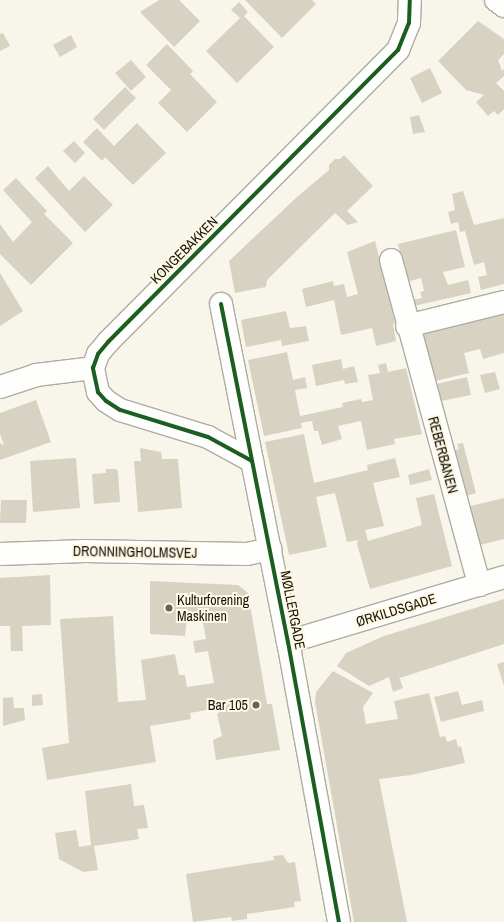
<!DOCTYPE html>
<html>
<head>
<meta charset="utf-8">
<style>
  body { margin:0 }
  #map { position:relative; width:504px; height:922px; overflow:hidden; background:#f8f5eb; font-family:"Archivo Narrow",sans-serif }
  div>[style] { position:absolute }
  [style*='--x'] { left:calc(var(--x)*1px); top:calc(var(--y)*1px); width:calc(var(--w)*1px); rotate:calc(var(--a)*1deg) }
  .building>* { inset:0; background:#d8d2c3 }
  .roads { filter:drop-shadow(1px 0 #afaca2) drop-shadow(-1px 0 #afaca2) drop-shadow(0 1px #afaca2) drop-shadow(0 -1px #afaca2) }
  .street>* { height:22px; margin:-11px; padding:0 11px; transform-origin:11px; border-radius:11px; background:#fefefc }
  .secondary>* { height:22px; margin:-11px; padding:0 11px; transform-origin:11px; border-radius:11px; background:#fefefc }
  .cycleway>* { height:4px; margin:-2px; padding:0 2px; transform-origin:2px; border-radius:2px; background:#1b5e20 }
  .dots>* { width:11px; height:11px; translate:-50% -50%; box-sizing:border-box; border:2px solid #fef8e5; border-radius:50% }
  span { translate:-50% -50%; white-space:nowrap; text-align:center; line-height:1.15; -webkit-text-stroke:4px #fef8e5; paint-order:stroke }
  .street-label { font-size:14px; color:#171408 }
  .poi-label { font-size:14px; color:#171408 }
  .left { translate:0 -50%; text-align:left }
  .right { translate:-100% -50%; text-align:right }
</style>
</head>
<body>
<div id="map">
  <div class="building">
    <div style="clip-path:polygon(159px 0,179px 0,200px 21px,174px 47px,140px 12px)"></div>
    <div style="clip-path:polygon(245px 0,312px 0,316px 4px,282px 38px)"></div>
    <div style="clip-path:polygon(239px 2px,248px 12px,244px 16px,274px 47px,237px 83px,206px 51px,240px 18px,231px 10px)"></div>
    <div style="clip-path:polygon(478px 21px,504px 39px,504px 54px,498px 60px,502px 71px,504px 69px,504px 76px,496px 83px,504px 91px,504px 109px,498px 115px,494px 111px,488px 116px,476px 102px,484px 95px,466px 90px,438px 61px)"></div>
    <div style="clip-path:polygon(3px 33px,10px 46px,0 51px,0 34px)"></div>
    <div style="clip-path:polygon(71px 35px,77px 47px,60px 57px,53px 45px)"></div>
    <div style="clip-path:polygon(167px 44px,193px 71px,190px 74px,217px 102px,187px 132px,158px 103px,171px 90px,146px 65px)"></div>
    <div style="clip-path:polygon(131px 60px,146px 77px,131px 91px,115px 73px)"></div>
    <div style="clip-path:polygon(430px 68px,442px 93px,422px 103px,410px 78px)"></div>
    <div style="clip-path:polygon(125px 87px,136px 98px,104px 130px,93px 119px)"></div>
    <div style="clip-path:polygon(419px 115px,425px 132px,413px 134px,410px 117px)"></div>
    <div style="clip-path:polygon(137px 123px,166px 153px,133px 185px,105px 157px,102px 161px,83px 142px,97px 128px,114px 146px)"></div>
    <div style="clip-path:polygon(74px 141px,85px 153px,75px 163px,63px 151px)"></div>
    <div style="clip-path:polygon(344px 155px,373px 186px,347px 211px,358px 222px,348px 225px,335px 213px,267px 280px,266px 287px,235px 293px,229px 261px,297px 197px,329px 170px,329px 165px,335px 159px,340px 159px)"></div>
    <div style="clip-path:polygon(48px 166px,69px 191px,84px 176px,113px 205px,85px 232px,35px 178px)"></div>
    <div style="clip-path:polygon(16px 178px,47px 211px,44px 214px,73px 243px,31px 285px,0 254px,0 224px,13px 242px,32px 222px,3px 190px)"></div>
    <div style="clip-path:polygon(463px 191px,474px 225px,504px 218px,504px 284px,481px 290px,478px 277px,487px 275px,484px 262px,474px 265px,465px 231px,460px 232px,458px 222px,451px 224px,448px 212px,455px 210px,452px 194px)"></div>
    <div style="clip-path:polygon(456px 230px,465px 267px,443px 272px,448px 285px,468px 280px,471px 293px,414px 306px,412px 300px,422px 298px,420px 292px,424px 291px,421px 278px,407px 282px,398px 244px)"></div>
    <div style="clip-path:polygon(375px 241px,395px 323px,393px 324px,396px 341px,376px 346px,372px 328px,341px 335px,334px 300px,306px 307px,302px 289px,333px 281px,334px 286px,344px 284px,347px 297px,358px 294px,347px 252px)"></div>
    <div style="clip-path:polygon(0 273px,23px 311px,0 326px)"></div>
    <div style="clip-path:polygon(504px 305px,504px 353px,483px 359px,480px 349px,464px 353px,469px 373px,431px 382px,417px 326px)"></div>
    <div style="clip-path:polygon(286px 311px,290px 328px,306px 326px,309px 341px,282px 346px,281px 340px,246px 347px,241px 320px)"></div>
    <div style="clip-path:polygon(287px 352px,293px 380px,305px 377px,307px 388px,295px 390px,300px 416px,343px 407px,342px 403px,361px 399px,362px 402px,373px 400px,368px 375px,380px 373px,378px 365px,386px 363px,388px 372px,406px 368px,422px 434px,394px 439px,395px 444px,367px 450px,361px 421px,338px 426px,342px 439px,322px 445px,318px 431px,314px 431px,312px 421px,301px 423px,302px 428px,264px 436px,248px 360px)"></div>
    <div style="clip-path:polygon(341px 359px,343px 369px,354px 366px,358px 382px,345px 384px,344px 380px,316px 386px,312px 365px)"></div>
    <div style="clip-path:polygon(495px 372px,500px 389px,485px 393px,480px 375px)"></div>
    <div style="clip-path:polygon(467px 377px,471px 395px,436px 402px,432px 385px)"></div>
    <div style="clip-path:polygon(36px 400px,51px 442px,0 460px,0 443px,4px 445px,0 434px,0 413px)"></div>
    <div style="clip-path:polygon(304px 434px,314px 483px,368px 470px,367px 465px,395px 458px,400px 477px,373px 483px,384px 526px,365px 530px,368px 541px,422px 525px,416px 498px,434px 494px,452px 566px,370px 589px,357px 544px,358px 540px,347px 542px,335px 493px,316px 497px,327px 547px,289px 555px,265px 442px)"></div>
    <div style="clip-path:polygon(463px 443px,476px 493px,459px 498px,447px 452px,459px 449px,457px 444px)"></div>
    <div style="clip-path:polygon(140px 448px,161px 452px,162px 459px,178px 459px,182px 508px,138px 512px,134px 461px,141px 461px)"></div>
    <div style="clip-path:polygon(76px 458px,80px 508px,33px 512px,30px 461px)"></div>
    <div style="clip-path:polygon(106px 469px,116px 469px,118px 472px,120px 502px,94px 504px,92px 474px,106px 473px)"></div>
    <div style="clip-path:polygon(429px 469px,432px 480px,410px 485px,408px 475px)"></div>
    <div style="clip-path:polygon(504px 498px,504px 539px,472px 547px,462px 508px)"></div>
    <div style="clip-path:polygon(1px 500px,27px 500px,26px 523px,0 523px)"></div>
    <div style="clip-path:polygon(50px 575px,51px 625px,22px 626px,23px 651px,11px 651px,10px 626px,0 626px,0 578px)"></div>
    <div style="clip-path:polygon(150px 581px,238px 585px,248px 593px,267px 704px,272px 704px,280px 750px,216px 760px,213px 740px,222px 736px,217px 714px,219px 713px,218px 708px,190px 713px,191px 719px,150px 726px,156px 762px,47px 780px,42px 748px,69px 743px,60px 619px,113px 616px,118px 702px,146px 700px,141px 660px,175px 654px,179px 675px,185px 675px,187px 687px,214px 683px,208px 651px,195px 653px,193px 641px,206px 639px,202px 618px,187px 618px,185px 636px,150px 634px)"></div>
    <div style="clip-path:polygon(504px 599px,504px 644px,400px 678px,398px 673px,403px 688px,393px 692px,389px 677px,369px 686px,337px 666px,346px 653px,384px 636px)"></div>
    <div style="clip-path:polygon(504px 662px,504px 686px,497px 664px)"></div>
    <div style="clip-path:polygon(333px 671px,373px 693px,363px 707px,366px 724px,398px 719px,394px 701px,429px 693px,440px 737px,445px 736px,447px 742px,456px 739px,458px 747px,461px 746px,465px 763px,411px 775px,379px 779px,407px 922px,354px 922px,315px 702px,316px 692px)"></div>
    <div style="clip-path:polygon(458px 691px,462px 705px,482px 700px,484px 711px,441px 722px,434px 697px)"></div>
    <div style="clip-path:polygon(42px 694px,43px 705px,32px 706px,32px 695px)"></div>
    <div style="clip-path:polygon(13px 697px,14px 708px,24px 708px,25px 720px,3px 726px,3px 698px)"></div>
    <div style="clip-path:polygon(131px 784px,134px 806px,144px 805px,148px 828px,137px 829px,139px 839px,94px 846px,98px 870px,83px 872px,59px 859px,55px 833px,76px 830px,79px 847px,91px 845px,85px 791px)"></div>
    <div style="clip-path:polygon(283px 855px,288px 863px,295px 862px,301px 901px,294px 902px,295px 907px,247px 914px,247px 919px,232px 921px,231px 917px,193px 922px,186px 874px,274px 860px,273px 856px)"></div>
  </div>
  <div class="roads">
    <div class="street">
      <div style="--x:391;--y:260;--w:337;--a:74.8"></div>
      <div style="--x:221;--y:304;--w:160;--a:78.8"></div>
      <div style="--x:407;--y:326;--w:100;--a:-13.9"></div>
      <div style="--x:0;--y:387;--w:38;--a:-18"></div>
      <div style="--x:36;--y:375;--w:57;--a:-7"></div>
      <div style="--x:0;--y:554;--w:85;--a:-2"></div>
      <div style="--x:85;--y:551;--w:162;--a:1.1"></div>
      <div style="--x:247;--y:554;--w:24;--a:-12"></div>
      <div style="--x:288;--y:642;--w:226;--a:-16.7"></div>
    </div>
    <div class="secondary">
      <div style="--x:496;--y:0;--w:10;--a:37"></div>
      <div style="--x:339;--y:922;--w:285;--a:-100.3"></div>
      <div style="--x:288;--y:642;--w:185;--a:-101.2"></div>
      <div style="--x:252;--y:461;--w:50;--a:-151.4"></div>
      <div style="--x:208;--y:437;--w:92;--a:-162.9"></div>
      <div style="--x:120;--y:410;--w:17;--a:-147"></div>
      <div style="--x:106;--y:401;--w:12;--a:-132"></div>
      <div style="--x:98;--y:392;--w:25;--a:-102"></div>
      <div style="--x:93;--y:368;--w:15;--a:-70"></div>
      <div style="--x:98;--y:354;--w:16;--a:-50"></div>
      <div style="--x:108;--y:342;--w:412;--a:-45.2"></div>
      <div style="--x:398;--y:50;--w:29;--a:-68"></div>
      <div style="--x:409;--y:23;--w:23;--a:-88"></div>
    </div>
  </div>
  <div class="cycleway">
    <div style="--x:221;--y:304;--w:345;--a:78.8"></div>
    <div style="--x:288;--y:642;--w:285;--a:79.7"></div>
    <div style="--x:252;--y:461;--w:50;--a:-151.4"></div>
    <div style="--x:208;--y:437;--w:92;--a:-162.9"></div>
    <div style="--x:120;--y:410;--w:17;--a:-147"></div>
    <div style="--x:106;--y:401;--w:12;--a:-132"></div>
    <div style="--x:98;--y:392;--w:25;--a:-102"></div>
    <div style="--x:93;--y:368;--w:15;--a:-70"></div>
    <div style="--x:98;--y:354;--w:16;--a:-50"></div>
    <div style="--x:108;--y:342;--w:412;--a:-45.2"></div>
    <div style="--x:398;--y:50;--w:29;--a:-68"></div>
    <div style="--x:409;--y:23;--w:23;--a:-88"></div>
  </div>
  <div class="dots">
    <div style="left:169px;top:608px;background:#666357"></div>
    <div style="left:256px;top:705px;background:#666357"></div>
  </div>
  <div class="street-label">
    <span style="left:184px;top:250px;rotate:-45deg">KONGEBAKKEN</span>
    <span style="left:443px;top:455px;rotate:75deg">REBERBANEN</span>
    <span style="left:135px;top:552px;rotate:1deg">DRONNINGHOLMSVEJ</span>
    <span style="left:293px;top:610px;rotate:79deg">MØLLERGADE</span>
    <span style="left:396px;top:610px;rotate:-17deg">ØRKILDSGADE</span>
  </div>
  <div class="poi-label">
    <span class="left" style="left:177px;top:608px">Kulturforening<br>Maskinen</span>
    <span class="right" style="left:248px;top:705px">Bar 105</span>
  </div>
</div>
</body>
</html>
